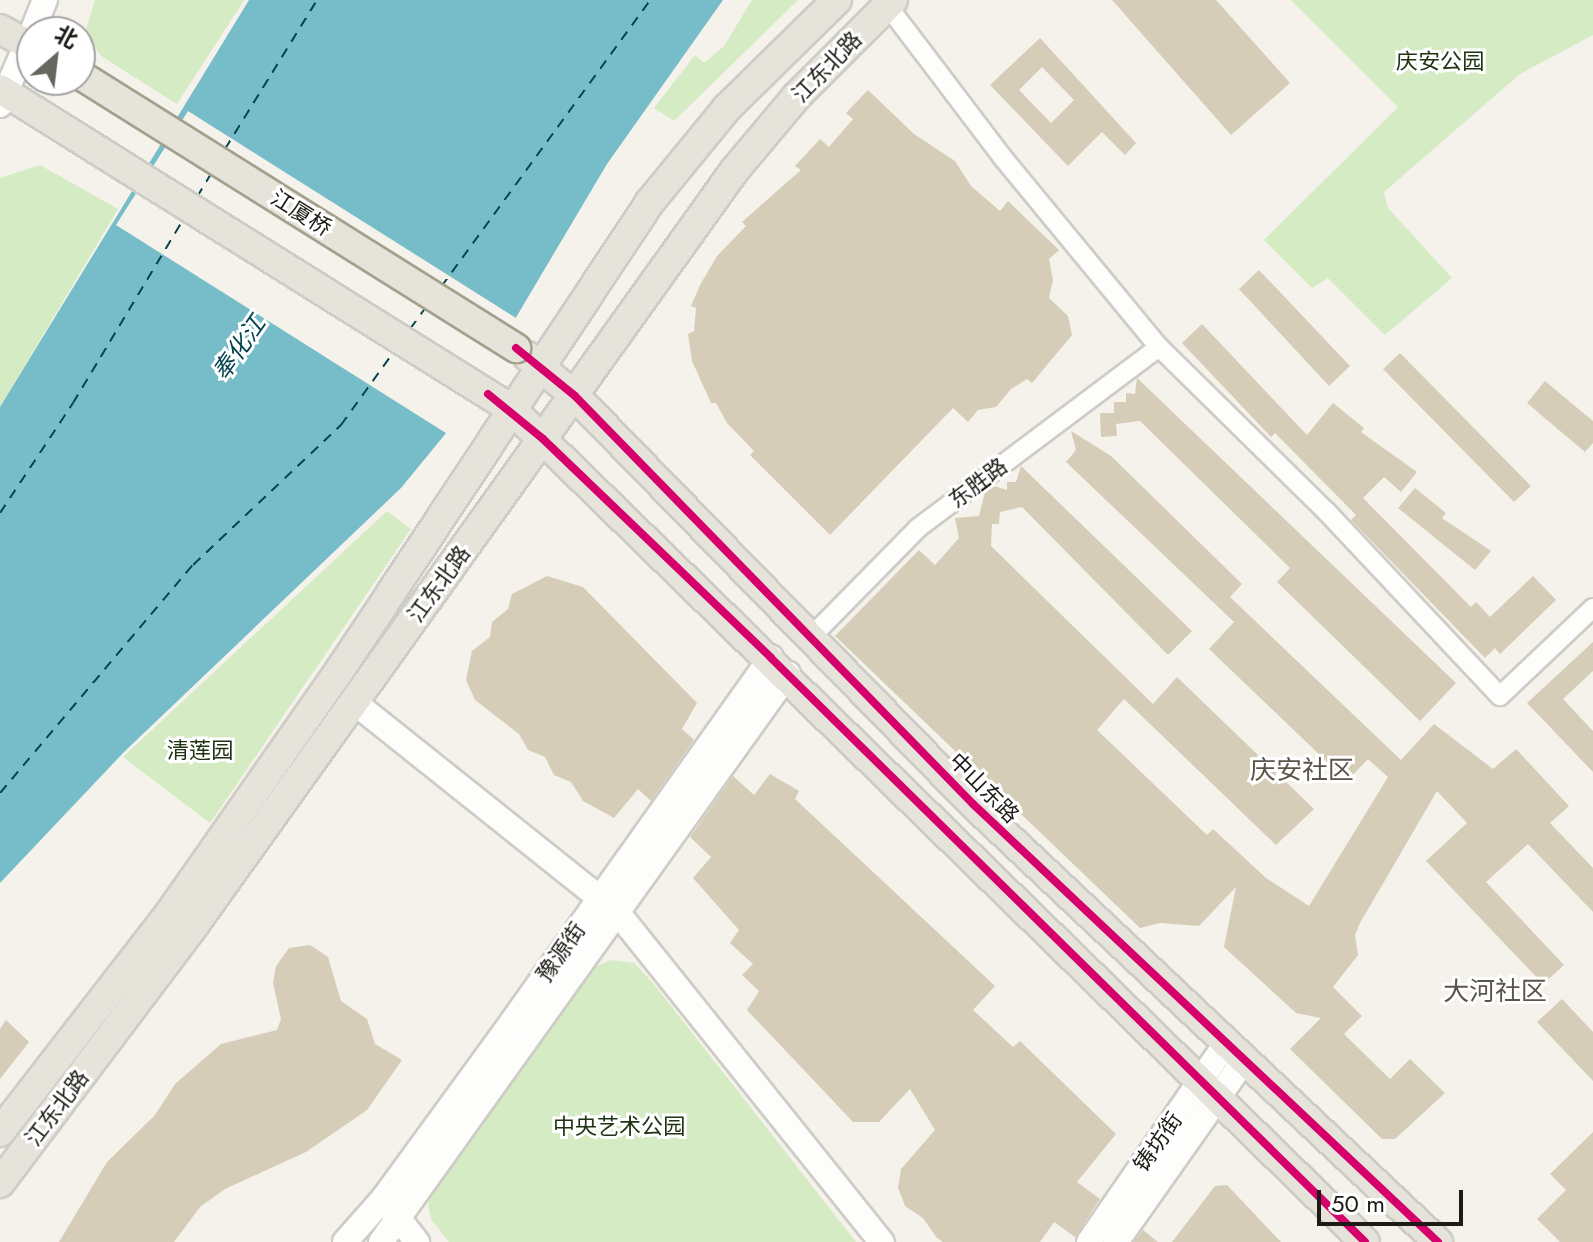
<!DOCTYPE html>
<html>
<head>
<meta charset="utf-8">
<style>
  body { margin:0 }
  #map { position:relative; width:1593px; height:1242px; overflow:hidden; background:#f4f2ea; font-family:Jost,"Noto Sans SC",sans-serif }
  div>[style] { position:absolute }
  [style*='--x'] { left:calc(var(--x)*1px); top:calc(var(--y)*1px); width:calc(var(--w)*1px); rotate:calc(var(--a)*1deg) }
  .green>* { inset:0; background:#d5ebc4 }
  .water>* { inset:0; background:#77bdc9 }
  .pier>* { inset:0; background:#f4f2ea }
  .ferry>* { height:2px; margin-top:-1px; transform-origin:0; background:repeating-linear-gradient(90deg,#03434e 0 10px,transparent 0 18px) }
  .building>* { inset:0; background:#d5cdb7 }
  .roads { filter:drop-shadow(2px 0 #ceccc6) drop-shadow(-2px 0 #ceccc6) drop-shadow(0 2px #ceccc6) drop-shadow(0 -2px #ceccc6) }
  .street>* { height:18px; margin:-9px; padding:0 9px; transform-origin:9px; border-radius:9px; background:#fdfdfc }
  .secondary>* { height:24px; margin:-12px; padding:0 12px; transform-origin:12px; border-radius:12px; background:#fdfdfc }
  .primary>* { height:28px; margin:-14px; padding:0 14px; transform-origin:14px; border-radius:14px; background:#e6e4da }
  .bridges { filter:drop-shadow(2px 0 #a4a08e) drop-shadow(-2px 0 #a4a08e) drop-shadow(0 2px #a4a08e) drop-shadow(0 -2px #a4a08e) }
  .primary-bridge>* { height:28px; margin:-14px; padding:0 14px; transform-origin:14px; border-radius:14px; background:#e6e4da }
  .cycleway>* { height:8px; margin:-4px; padding:0 4px; transform-origin:4px; border-radius:4px; background:#d6006c }
  span { translate:-50% -50%; white-space:nowrap; text-align:center; line-height:1.15; -webkit-text-stroke:6px #fff; paint-order:stroke }
  .park-label { font-size:22px; color:#203312 }
  .street-label { font-size:22px; color:#1d1b16 }
  .water-label { font-size:24px; color:#03434e; font-style:italic }
  .quarter-label { font-size:26px; color:#5b564a }
  .north { position:absolute; left:16px; top:16px; width:80px; height:80px; box-sizing:border-box; background:#fff; border:2px solid #a5a4a2; border-radius:50%; rotate:28deg; font-size:22px; font-weight:700; line-height:32px; text-align:center; color:#1d1b16 }
  .north::after { content:''; display:block; margin:auto; width:28px; height:36px; background:#686660; clip-path:polygon(50% 0,100% 100%,50% 72%,0 100%) }
  .scale { position:absolute; left:1317px; top:1190px; width:146px; height:36px; box-sizing:border-box; border:4px solid #1d1b16; border-top:0; padding-left:10px; font-size:24px; line-height:28px; white-space:nowrap; color:#1d1b16; -webkit-text-stroke:6px #fff; paint-order:stroke }
</style>
</head>
<body>
<div id="map">
  <div class="green">
    <div style="clip-path:polygon(95px 0,244px 0,177px 104px,101px 56px,85px 33px)"></div>
    <div style="clip-path:polygon(752px 0,798px 0,674px 121px,654px 108px,695px 55px,704px 63px,724px 46px)"></div>
    <div style="clip-path:polygon(1291px 0,1593px 0,1593px 35px,1520px 74px,1384px 192px,1388px 208px,1452px 278px,1385px 335px,1328px 278px,1312px 288px,1264px 240px,1398px 107px)"></div>
    <div style="clip-path:polygon(40px 165px,118px 209px,0 407px,0 178px)"></div>
    <div style="clip-path:polygon(387px 511px,411px 529px,210px 823px,123px 757px)"></div>
    <div style="clip-path:polygon(611px 960px,634px 963px,653px 983px,856px 1242px,449px 1242px,431px 1219px,428px 1203px,436px 1184px,594px 967px)"></div>
  </div>
  <div class="water">
    <div style="clip-path:polygon(249px 0,723px 0,607px 164px,451px 427px,401px 488px,124px 752px,0 883px,0 407px)"></div>
  </div>
  <div class="pier">
    <div style="clip-path:polygon(188px 111px,516px 318px,449px 435px,116px 225px)"></div>
  </div>
  <div class="ferry">
    <div style="--x:225;--y:149;--w:175;--a:-58.3"></div>
    <div style="--x:197;--y:197;--w:29;--a:-59"></div>
    <div style="--x:441;--y:287;--w:355;--a:-53.9"></div>
    <div style="--x:410;--y:329;--w:26;--a:-54"></div>
    <div style="--x:0;--y:513;--w:132;--a:-56.4"></div>
    <div style="--x:73;--y:403;--w:214;--a:-59"></div>
    <div style="--x:0;--y:793;--w:299;--a:-49.8"></div>
    <div style="--x:193;--y:565;--w:204;--a:-43.4"></div>
    <div style="--x:341;--y:425;--w:92;--a:-54.2"></div>
  </div>
  <div class="building">
    <div style="clip-path:polygon(1112px 0,1216px 0,1290px 83px,1231px 135px)"></div>
    <div style="clip-path:polygon(evenodd,1040px 38px,1136px 143px,1125px 155px,1102px 132px,1068px 166px,990px 85px,1040px 38px,1042px 67px,1074px 100px,1051px 123px,1019px 90px,1042px 67px)"></div>
    <div style="clip-path:polygon(868px 90px,914px 134px,955px 161px,971px 186px,1000px 211px,1008px 201px,1059px 250px,1049px 259px,1053px 280px,1049px 298px,1068px 316px,1072px 335px,1032px 383px,1027px 379px,1011px 389px,996px 407px,978px 410px,968px 422px,953px 408px,830px 535px,750px 455px,754px 451px,727px 423px,716px 403px,711px 403px,692px 361px,688px 334px,694px 331px,696px 308px,691px 306px,700px 285px,717px 256px,746px 226px,742px 222px,801px 170px,795px 166px,820px 139px,829px 147px,853px 119px,846px 113px)"></div>
    <div style="clip-path:polygon(1259px 270px,1350px 366px,1329px 386px,1239px 289px)"></div>
    <div style="clip-path:polygon(1202px 324px,1307px 435px,1333px 403px,1364px 428px,1361px 432px,1417px 472px,1401px 492px,1384px 477px,1363px 498px,1471px 607px,1476px 602px,1490px 617px,1533px 576px,1556px 600px,1500px 654px,1495px 648px,1485px 658px,1351px 520px,1356px 515px,1275px 433px,1271px 437px,1182px 343px)"></div>
    <div style="clip-path:polygon(1400px 353px,1531px 486px,1514px 502px,1383px 369px)"></div>
    <div style="clip-path:polygon(1137px 378px,1456px 683px,1420px 721px,1277px 582px,1290px 568px,1140px 421px,1116px 424px,1117px 436px,1101px 437px,1100px 413px,1114px 413px,1114px 402px,1126px 402px,1126px 393px,1135px 394px)"></div>
    <div style="clip-path:polygon(1545px 381px,1593px 421px,1593px 443px,1585px 452px,1527px 403px)"></div>
    <div style="clip-path:polygon(1071px 431px,1111px 456px,1242px 584px,1230px 597px,1401px 760px,1434px 724px,1493px 769px,1516px 749px,1569px 806px,1550px 823px,1593px 868px,1593px 912px,1528px 844px,1486px 882px,1564px 965px,1543px 984px,1426px 861px,1467px 823px,1437px 791px,1360px 923px,1355px 935px,1358px 955px,1333px 987px,1362px 1016px,1344px 1034px,1390px 1079px,1410px 1059px,1445px 1093px,1395px 1139px,1382px 1139px,1290px 1049px,1321px 1018px,1296px 1013px,1224px 947px,1236px 887px,1199px 926px,1160px 923px,1140px 928px,835px 636px,919px 550px,935px 565px,959px 538px,955px 518px,979px 516px,985px 492px,994px 486px,1007px 490px,1007px 482px,1016px 482px,1021px 466px,1192px 631px,1168px 655px,1022px 507px,1000px 512px,999px 524px,992px 524px,991px 546px,1153px 704px,1177px 677px,1314px 809px,1276px 845px,1124px 699px,1097px 730px,1207px 835px,1213px 829px,1266px 878px,1309px 906px,1388px 777px,1368px 759px,1347px 781px,1209px 649px,1234px 622px,1066px 462px,1076px 450px)"></div>
    <div style="clip-path:polygon(1415px 488px,1446px 513px,1442px 518px,1491px 551px,1475px 570px,1398px 508px)"></div>
    <div style="clip-path:polygon(547px 576px,583px 587px,697px 703px,682px 729px,694px 740px,651px 801px,638px 789px,614px 818px,583px 801px,571px 782px,554px 775px,545px 757px,528px 750px,519px 734px,475px 700px,466px 680px,472px 651px,490px 637px,492px 622px,508px 609px,512px 594px)"></div>
    <div style="clip-path:polygon(1593px 642px,1593px 671px,1563px 699px,1593px 731px,1593px 772px,1527px 703px)"></div>
    <div style="clip-path:polygon(770px 774px,799px 791px,795px 799px,995px 986px,973px 1010px,1013px 1047px,1020px 1041px,1116px 1134px,1077px 1182px,1100px 1199px,1075px 1237px,1054px 1222px,1040px 1242px,943px 1242px,937px 1238px,923px 1218px,905px 1206px,898px 1188px,901px 1169px,935px 1130px,910px 1089px,879px 1122px,853px 1122px,747px 1010px,759px 991px,742px 975px,753px 964px,730px 943px,739px 930px,693px 878px,711px 857px,690px 837px,733px 776px,754px 795px)"></div>
    <div style="clip-path:polygon(310px 945px,328px 957px,341px 1001px,367px 1019px,375px 1044px,402px 1060px,367px 1110px,306px 1152px,225px 1189px,200px 1207px,174px 1242px,59px 1242px,107px 1162px,155px 1115px,175px 1084px,221px 1044px,277px 1030px,281px 1019px,273px 983px,276px 966px,289px 948px)"></div>
    <div style="clip-path:polygon(1562px 999px,1593px 1032px,1593px 1081px,1537px 1022px)"></div>
    <div style="clip-path:polygon(6px 1020px,29px 1042px,0 1079px,0 1029px)"></div>
    <div style="clip-path:polygon(1593px 1132px,1593px 1242px,1560px 1242px,1537px 1219px,1566px 1190px,1550px 1174px)"></div>
    <div style="clip-path:polygon(1227px 1185px,1281px 1242px,1172px 1242px,1215px 1186px)"></div>
    <div style="clip-path:polygon(1143px 1230px,1158px 1242px,1134px 1242px)"></div>
  </div>
  <div class="roads">
    <div class="street">
      <div style="--x:887;--y:5;--w:192;--a:52.8"></div>
      <div style="--x:1003;--y:158;--w:245;--a:50.5"></div>
      <div style="--x:1159;--y:347;--w:234;--a:44.5"></div>
      <div style="--x:1326;--y:511;--w:254;--a:46.8"></div>
      <div style="--x:1500;--y:696;--w:128;--a:-43.4"></div>
      <div style="--x:811;--y:637;--w:153;--a:-45.5"></div>
      <div style="--x:918;--y:528;--w:301;--a:-36.9"></div>
    </div>
    <div class="secondary">
      <div style="--x:32;--y:32;--w:35;--a:-68"></div>
      <div style="--x:0;--y:105;--w:80;--a:-66.3"></div>
      <div style="--x:354;--y:702;--w:338;--a:38.6"></div>
      <div style="--x:618;--y:913;--w:422;--a:51.3"></div>
      <div style="--x:392;--y:1210;--w:41;--a:52"></div>
      <div style="--x:345;--y:1242;--w:57;--a:-48.5"></div>
      <div style="--x:383;--y:1199;--w:219;--a:-53.9"></div>
      <div style="--x:512;--y:1022;--w:447;--a:-54.6"></div>
      <div style="--x:381;--y:1242;--w:699;--a:-54.38"></div>
      <div style="--x:1089;--y:1242;--w:243;--a:-55.4"></div>
      <div style="--x:1116;--y:1242;--w:224;--a:-54.8"></div>
    </div>
    <div class="primary">
      <div style="--x:0;--y:29;--w:37;--a:29"></div>
      <div style="--x:0;--y:89;--w:602;--a:32.03"></div>
      <div style="--x:510;--y:408;--w:1194;--a:44.29"></div>
      <div style="--x:527;--y:356;--w:62;--a:39.8"></div>
      <div style="--x:575;--y:396;--w:570;--a:45.71"></div>
      <div style="--x:973;--y:804;--w:639;--a:43.29"></div>
      <div style="--x:0;--y:1132;--w:276;--a:-52.2"></div>
      <div style="--x:169;--y:914;--w:294;--a:-55"></div>
      <div style="--x:338;--y:673;--w:565;--a:-56.48"></div>
      <div style="--x:650;--y:202;--w:122;--a:-50.7"></div>
      <div style="--x:727;--y:108;--w:154;--a:-44.5"></div>
      <div style="--x:0;--y:1183;--w:324;--a:-53"></div>
      <div style="--x:195;--y:924;--w:926;--a:-54.4"></div>
      <div style="--x:734;--y:171;--w:97;--a:-50"></div>
      <div style="--x:796;--y:97;--w:137;--a:-45"></div>
    </div>
  </div>
  <div class="bridges">
    <div class="primary-bridge">
      <div style="--x:85;--y:78;--w:509;--a:32.07"></div>
    </div>
  </div>
  <div class="cycleway">
    <div style="--x:516;--y:348;--w:76;--a:39.1"></div>
    <div style="--x:575;--y:396;--w:570;--a:45.71"></div>
    <div style="--x:973;--y:804;--w:639;--a:43.29"></div>
    <div style="--x:488;--y:394;--w:71;--a:39.3"></div>
    <div style="--x:543;--y:439;--w:316;--a:43.8"></div>
    <div style="--x:771;--y:658;--w:833;--a:44.51"></div>
  </div>
  <div class="park-label">
    <span style="left:1440px;top:62px">庆安公园</span>
    <span style="left:200px;top:751px">清莲园</span>
    <span style="left:619px;top:1127px">中央艺术公园</span>
  </div>
  <div class="street-label">
    <span style="left:827px;top:67px;rotate:-46deg">江东北路</span>
    <span style="left:301px;top:213px;rotate:32deg">江厦桥</span>
    <span style="left:978px;top:483px;rotate:-37deg">东胜路</span>
    <span style="left:439px;top:584px;rotate:-54deg">江东北路</span>
    <span style="left:984px;top:788px;rotate:45deg">中山东路</span>
    <span style="left:561px;top:952px;rotate:-55deg">豫源街</span>
    <span style="left:57px;top:1108px;rotate:-53deg">江东北路</span>
    <span style="left:1158px;top:1142px;rotate:-55deg">铸坊街</span>
  </div>
  <div class="water-label">
    <span style="left:239px;top:348px;rotate:-55deg">奉化江</span>
  </div>
  <div class="quarter-label">
    <span style="left:1302px;top:771px">庆安社区</span>
    <span style="left:1495px;top:992px">大河社区</span>
  </div>
  <div class="north">北</div>
  <div class="scale">50 m</div>
</div>
</body>
</html>
